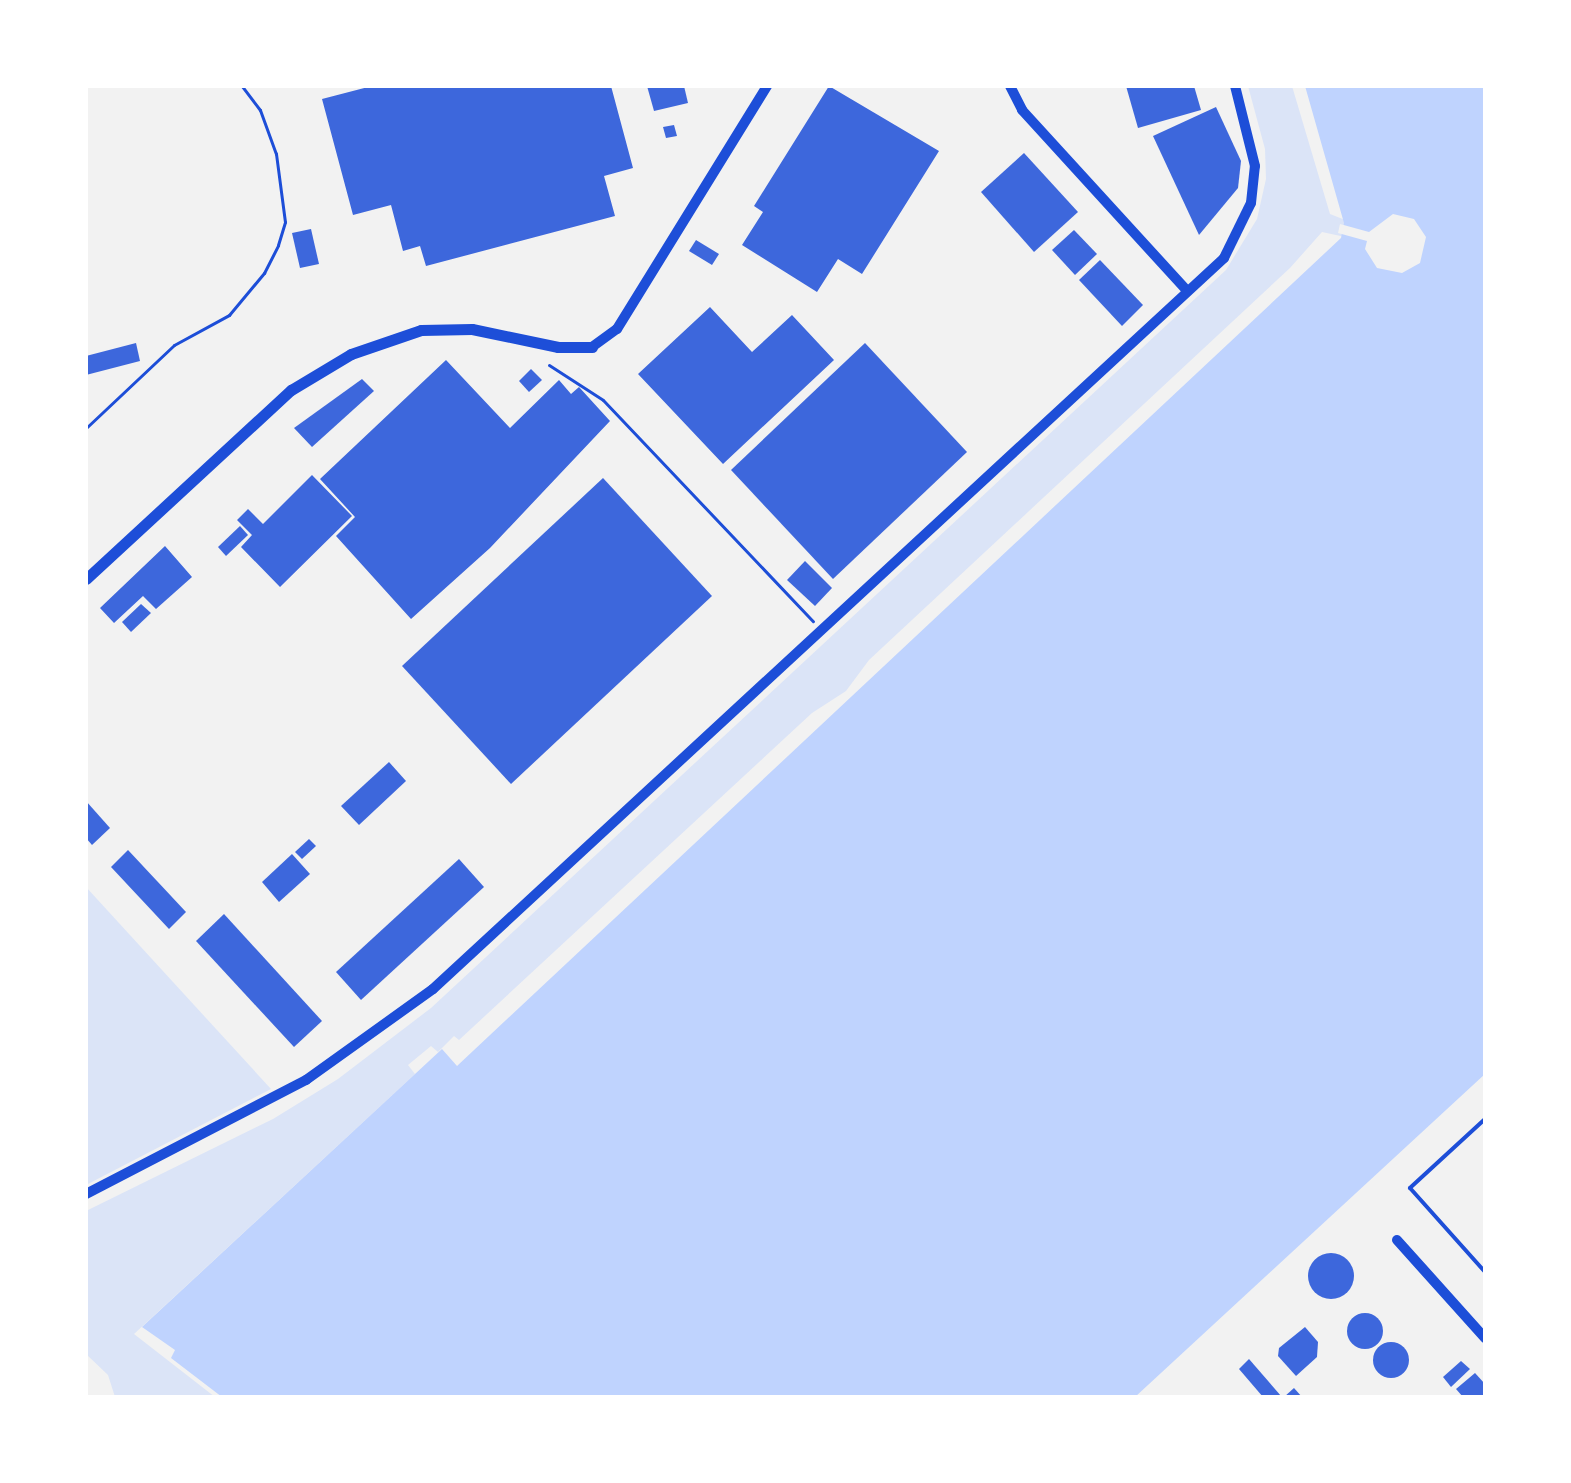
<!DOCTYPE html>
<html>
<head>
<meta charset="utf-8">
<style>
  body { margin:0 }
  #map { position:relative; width:1571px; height:1483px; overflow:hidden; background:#f2f2f2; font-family:Commissioner,sans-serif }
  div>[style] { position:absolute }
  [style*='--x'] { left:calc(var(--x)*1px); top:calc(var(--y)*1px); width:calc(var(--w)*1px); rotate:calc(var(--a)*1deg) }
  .green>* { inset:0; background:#dbe4f7 }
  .water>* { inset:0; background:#bfd3fe }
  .pier>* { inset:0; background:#f2f2f2 }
  .building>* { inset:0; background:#3d67dc }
  .round { border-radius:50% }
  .path>* { height:3px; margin:-1.5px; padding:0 1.5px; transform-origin:1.5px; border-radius:1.5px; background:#1d4ed8 }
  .service>* { height:4px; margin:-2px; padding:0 2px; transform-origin:2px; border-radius:2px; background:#1d4ed8 }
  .tertiary>* { height:10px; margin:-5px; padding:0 5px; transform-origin:5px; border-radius:5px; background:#1d4ed8 }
  .secondary>* { height:11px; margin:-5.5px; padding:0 5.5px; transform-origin:5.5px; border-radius:5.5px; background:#1d4ed8 }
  span { translate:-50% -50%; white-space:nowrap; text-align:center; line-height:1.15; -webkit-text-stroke:6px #fff; paint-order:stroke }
  .frame { position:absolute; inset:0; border:88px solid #fff; pointer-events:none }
</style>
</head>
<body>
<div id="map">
  <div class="green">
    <div style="clip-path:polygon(1248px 86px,1292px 86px,1330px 214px,1368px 229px,1364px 241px,1322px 232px,1290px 268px,869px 660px,846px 691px,812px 713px,459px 1040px,454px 1036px,438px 1052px,431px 1046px,408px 1065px,415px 1074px,134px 1334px,215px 1397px,115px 1397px,108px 1375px,86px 1354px,86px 1211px,273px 1119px,338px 1079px,431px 1008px,1226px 270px,1257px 219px,1266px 179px,1265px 149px)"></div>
    <div style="clip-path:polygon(86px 887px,271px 1089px,86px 1185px)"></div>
  </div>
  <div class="water">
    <div style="clip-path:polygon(1305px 86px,1485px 86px,1485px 1074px,1135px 1397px,222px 1397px,171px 1358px,175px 1350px,142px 1327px,442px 1049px,457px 1066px,1341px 238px,1344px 223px)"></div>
  </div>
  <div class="pier">
    <div style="clip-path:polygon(1393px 214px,1414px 219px,1426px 237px,1420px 263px,1402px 273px,1377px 268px,1365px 249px,1367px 241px,1338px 233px,1340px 224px,1369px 232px)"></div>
  </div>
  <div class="building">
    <div style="clip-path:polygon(372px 86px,611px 86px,633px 168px,604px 176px,615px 216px,426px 266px,420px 246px,403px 251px,391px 205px,353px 215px,322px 99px)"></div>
    <div style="clip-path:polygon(647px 86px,684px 86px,688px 103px,654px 111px)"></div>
    <div style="clip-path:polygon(829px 86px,939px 151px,862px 274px,838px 259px,817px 292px,742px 245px,763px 212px,754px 206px)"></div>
    <div style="clip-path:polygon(1126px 86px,1194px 86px,1201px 110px,1138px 128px)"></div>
    <div style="clip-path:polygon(1216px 107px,1241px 161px,1238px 188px,1199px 235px,1153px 136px)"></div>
    <div style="clip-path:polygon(674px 125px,677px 136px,666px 138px,663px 127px)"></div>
    <div style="clip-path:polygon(1024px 153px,1078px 212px,1034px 252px,981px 192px)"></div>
    <div style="clip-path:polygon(311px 229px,319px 264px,300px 268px,292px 233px)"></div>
    <div style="clip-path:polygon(1074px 230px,1097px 254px,1075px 275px,1052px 250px)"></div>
    <div style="clip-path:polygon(696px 240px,719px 254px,712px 265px,689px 251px)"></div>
    <div style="clip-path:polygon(1100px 260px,1143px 305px,1122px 326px,1079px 280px)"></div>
    <div style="clip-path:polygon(710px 307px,752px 352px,792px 315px,834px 360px,723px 464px,638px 374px)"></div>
    <div style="clip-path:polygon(136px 343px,140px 361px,86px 375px,86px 356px)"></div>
    <div style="clip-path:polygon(865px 343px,967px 452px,833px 579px,731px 470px)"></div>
    <div style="clip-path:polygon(446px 360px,510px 428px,559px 380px,571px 394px,579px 387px,610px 421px,490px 548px,411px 619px,336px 536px,355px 517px,320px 479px)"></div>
    <div style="clip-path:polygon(531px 369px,542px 380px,529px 392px,519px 381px)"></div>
    <div style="clip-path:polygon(362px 379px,374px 391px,312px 447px,294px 428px)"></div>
    <div style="clip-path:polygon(312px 475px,352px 516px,280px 587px,241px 547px,252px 535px,237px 520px,248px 509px,263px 524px)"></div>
    <div style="clip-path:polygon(603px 478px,712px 596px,511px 784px,402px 666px)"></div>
    <div style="clip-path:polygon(240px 526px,248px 535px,226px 556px,218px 547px)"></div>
    <div style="clip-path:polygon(165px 546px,192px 577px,156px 609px,143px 596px,114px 623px,100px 608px)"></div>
    <div style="clip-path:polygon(805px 561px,832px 588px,815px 606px,787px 580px)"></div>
    <div style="clip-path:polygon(141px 604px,151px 613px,131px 632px,122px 622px)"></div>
    <div style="clip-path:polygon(389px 762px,406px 781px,359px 825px,341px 806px)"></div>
    <div style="clip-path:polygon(86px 801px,110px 828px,92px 845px,86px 838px)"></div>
    <div style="clip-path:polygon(309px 839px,316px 846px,302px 859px,295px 852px)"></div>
    <div style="clip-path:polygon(128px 850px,186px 912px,169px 929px,111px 867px)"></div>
    <div style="clip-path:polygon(292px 854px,310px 874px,279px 902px,262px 882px)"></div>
    <div style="clip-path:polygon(459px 859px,484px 887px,361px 1000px,336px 972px)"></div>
    <div style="clip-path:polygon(224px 914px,322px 1021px,294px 1047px,196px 941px)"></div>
    <div class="round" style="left:1308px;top:1253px;width:46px;height:46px"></div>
    <div class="round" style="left:1347px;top:1313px;width:36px;height:36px"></div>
    <div style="clip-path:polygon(1305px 1327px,1318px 1342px,1317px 1357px,1296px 1376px,1278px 1356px,1279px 1348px)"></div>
    <div class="round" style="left:1373px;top:1342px;width:36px;height:36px"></div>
    <div style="clip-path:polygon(1249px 1359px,1281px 1396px,1279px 1397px,1263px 1397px,1239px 1369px)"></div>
    <div style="clip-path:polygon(1461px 1361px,1470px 1369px,1451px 1387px,1443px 1377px)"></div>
    <div style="clip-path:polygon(1475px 1373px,1485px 1384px,1485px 1397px,1463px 1397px,1456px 1389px)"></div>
    <div style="clip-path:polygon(1294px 1388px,1302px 1397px,1284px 1397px)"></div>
  </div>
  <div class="path">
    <div style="--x:549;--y:365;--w:64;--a:32.9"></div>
    <div style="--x:603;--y:400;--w:305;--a:46.5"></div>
    <div style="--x:86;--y:428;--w:121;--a:-43.3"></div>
    <div style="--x:174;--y:345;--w:63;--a:-28.6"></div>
    <div style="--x:229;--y:315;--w:55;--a:-50.2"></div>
    <div style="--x:264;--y:273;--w:31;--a:-63"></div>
    <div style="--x:278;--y:245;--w:24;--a:-73"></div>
    <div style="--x:285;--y:222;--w:69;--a:-97.5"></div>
    <div style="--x:276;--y:154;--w:47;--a:-110"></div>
    <div style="--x:260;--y:110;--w:30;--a:-127"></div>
  </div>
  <div class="service">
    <div style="--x:1485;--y:1119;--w:102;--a:137.4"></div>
    <div style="--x:1410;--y:1188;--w:113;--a:48.2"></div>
  </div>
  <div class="tertiary">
    <div style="--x:1010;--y:86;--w:27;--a:63"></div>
    <div style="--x:1022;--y:110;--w:245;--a:47.6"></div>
    <div style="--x:592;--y:347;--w:31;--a:-36"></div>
    <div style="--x:617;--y:329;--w:286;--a:-58.3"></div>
    <div style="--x:86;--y:1194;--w:248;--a:-27.4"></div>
    <div style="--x:306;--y:1080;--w:156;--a:-35.6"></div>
    <div style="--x:433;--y:989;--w:1077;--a:-42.74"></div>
    <div style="--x:1224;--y:258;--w:61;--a:-63.9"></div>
    <div style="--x:1251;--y:203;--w:37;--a:-84"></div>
    <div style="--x:1255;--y:166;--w:82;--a:-104"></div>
    <div style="--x:1397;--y:1240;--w:132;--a:48.1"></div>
  </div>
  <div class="secondary">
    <div style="--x:86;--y:579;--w:279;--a:-42.7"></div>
    <div style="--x:291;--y:390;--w:70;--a:-31"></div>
    <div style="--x:351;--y:354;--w:74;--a:-18.9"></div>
    <div style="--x:421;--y:330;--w:51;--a:-1.1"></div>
    <div style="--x:472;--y:329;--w:88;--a:11.8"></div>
    <div style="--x:558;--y:347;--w:34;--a:0"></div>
  </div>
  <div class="frame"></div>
</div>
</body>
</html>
